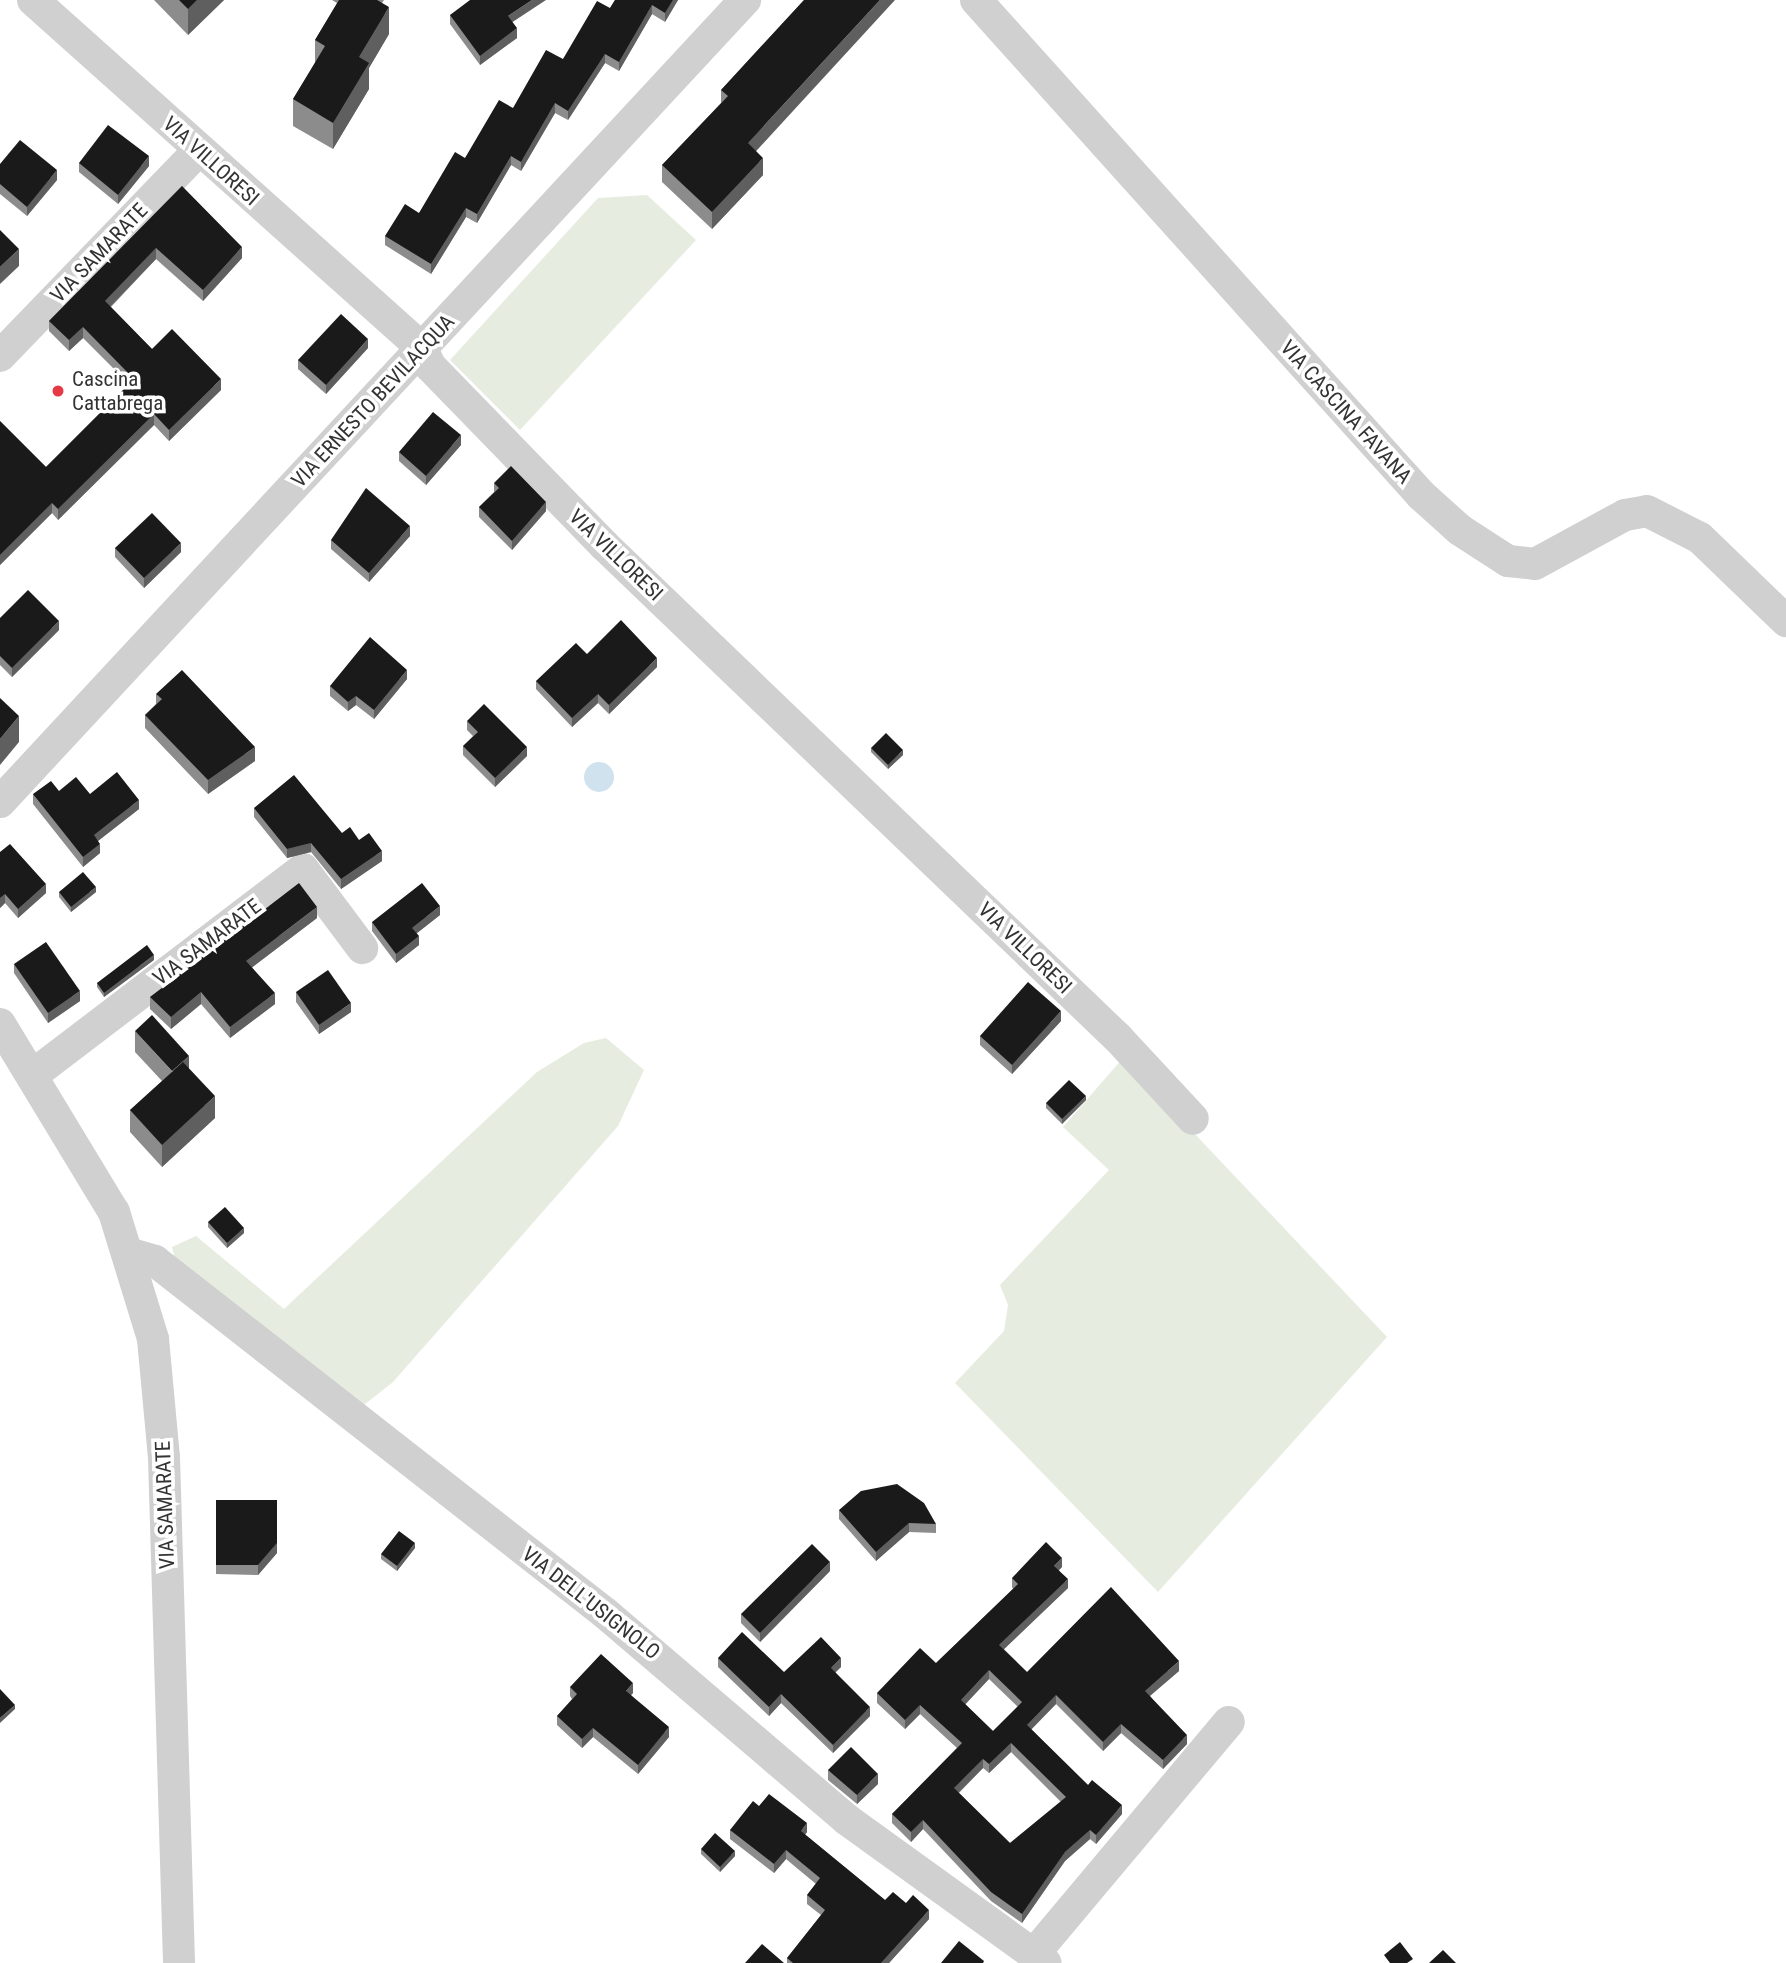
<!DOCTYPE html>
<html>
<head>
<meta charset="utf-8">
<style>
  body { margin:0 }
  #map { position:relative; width:1786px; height:1963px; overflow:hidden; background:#fff; font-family:"Roboto Condensed",sans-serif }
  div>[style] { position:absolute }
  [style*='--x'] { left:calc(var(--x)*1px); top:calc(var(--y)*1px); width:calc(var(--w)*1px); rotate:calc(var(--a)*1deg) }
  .green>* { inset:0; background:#e6ecdf }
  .water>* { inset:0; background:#cfe2ee }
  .round { border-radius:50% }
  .minor>* { height:32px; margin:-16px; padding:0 16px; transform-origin:16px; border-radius:16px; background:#d0d0d0 }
  .wall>* { inset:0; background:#8c8c8c }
  .shaded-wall>* { inset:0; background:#5f5f5f }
  .building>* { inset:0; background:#1a1a1a }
  .dots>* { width:19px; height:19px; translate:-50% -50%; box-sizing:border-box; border:4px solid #fff; border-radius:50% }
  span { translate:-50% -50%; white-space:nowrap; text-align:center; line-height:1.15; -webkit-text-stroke:7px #fff; paint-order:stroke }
  .street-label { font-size:21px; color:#333 }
  .poi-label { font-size:21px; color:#333 }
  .left { translate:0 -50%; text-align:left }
</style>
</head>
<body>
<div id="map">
  <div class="green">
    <div style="clip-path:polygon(647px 195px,696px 240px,520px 430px,450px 360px,598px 198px)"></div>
    <div style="clip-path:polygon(606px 1038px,644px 1070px,618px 1126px,393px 1382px,360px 1408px,175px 1259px,172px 1247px,196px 1236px,284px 1309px,537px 1072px,584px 1043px)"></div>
    <div style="clip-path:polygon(1123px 1058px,1387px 1337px,1158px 1592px,955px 1383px,1004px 1331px,1008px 1305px,1000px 1285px,1109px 1170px,1063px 1127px)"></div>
  </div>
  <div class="water">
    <div class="round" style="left:584px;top:762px;width:30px;height:30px"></div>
  </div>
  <div class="minor">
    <div style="--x:33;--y:0;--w:522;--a:41.82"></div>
    <div style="--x:422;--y:348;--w:20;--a:66"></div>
    <div style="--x:430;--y:366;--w:250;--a:45.8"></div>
    <div style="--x:604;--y:545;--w:712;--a:43.81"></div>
    <div style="--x:1118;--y:1038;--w:110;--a:47.2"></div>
    <div style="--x:976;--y:0;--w:666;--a:48.04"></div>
    <div style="--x:1421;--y:495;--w:52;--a:41.9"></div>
    <div style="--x:1460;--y:530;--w:57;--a:32.9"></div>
    <div style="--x:1508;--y:561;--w:27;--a:6"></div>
    <div style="--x:1535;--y:564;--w:102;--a:-28.6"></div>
    <div style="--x:1625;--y:515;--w:22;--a:-10"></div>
    <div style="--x:1647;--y:511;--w:59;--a:27"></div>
    <div style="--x:1700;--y:538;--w:120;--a:44"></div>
    <div style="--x:0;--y:356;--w:286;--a:-46"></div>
    <div style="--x:0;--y:802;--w:1095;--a:-47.11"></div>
    <div style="--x:0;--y:1024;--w:220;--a:58.8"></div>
    <div style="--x:114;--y:1212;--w:133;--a:72.9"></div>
    <div style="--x:153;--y:1339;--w:119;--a:84.7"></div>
    <div style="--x:164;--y:1457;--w:506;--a:88.3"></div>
    <div style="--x:34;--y:1074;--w:338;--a:-37.3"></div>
    <div style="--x:303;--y:869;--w:99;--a:53.2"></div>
    <div style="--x:131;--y:1254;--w:25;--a:16"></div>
    <div style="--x:155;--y:1261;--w:571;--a:38.03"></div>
    <div style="--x:605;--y:1613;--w:317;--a:40.5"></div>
    <div style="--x:846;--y:1819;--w:246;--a:35.8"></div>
    <div style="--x:1034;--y:1954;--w:303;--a:-50"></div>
  </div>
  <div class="wall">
    <div style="clip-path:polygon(154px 0,224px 0,188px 35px)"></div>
    <div style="clip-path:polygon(332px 0,384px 0,382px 3px,389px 34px,369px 68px,369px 89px,333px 149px,293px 126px,293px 99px,315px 63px,315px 40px,337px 3px)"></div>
    <div style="clip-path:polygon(615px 0,678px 0,665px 22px,652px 14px,619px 71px,605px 63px,568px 120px,555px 113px,521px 171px,511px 165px,477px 223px,466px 217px,431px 274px,385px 245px,385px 236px,419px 213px,465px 158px,513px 108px,563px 59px,610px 8px)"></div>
    <div style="clip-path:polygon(804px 0,756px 151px,763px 175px,712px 229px,662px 182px,662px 165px,721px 103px,721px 90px)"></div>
    <div style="clip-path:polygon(450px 15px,512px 22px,517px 38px,480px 65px,450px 24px)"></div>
    <div style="clip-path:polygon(79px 163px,149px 166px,118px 204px,79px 172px)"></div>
    <div style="clip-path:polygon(0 164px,57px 180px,27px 216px,0 194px)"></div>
    <div style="clip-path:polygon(182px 186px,242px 258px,203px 301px,156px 259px,111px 307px,152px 349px,221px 390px,169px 441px,154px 425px,58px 520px,52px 513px,0 565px,0 421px,46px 467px,129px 384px,83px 338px,69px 351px,49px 331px,49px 321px)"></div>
    <div style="clip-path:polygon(368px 348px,326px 394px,298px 369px,298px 360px)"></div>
    <div style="clip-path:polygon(461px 445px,426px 485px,399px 461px,399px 452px)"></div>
    <div style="clip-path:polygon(494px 483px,546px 511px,512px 550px,479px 517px,479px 507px,494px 492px)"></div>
    <div style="clip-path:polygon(410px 536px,369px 582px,331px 549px,331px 540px)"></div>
    <div style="clip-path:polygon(115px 548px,181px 552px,144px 588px,115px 557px)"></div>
    <div style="clip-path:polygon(0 618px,59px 630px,12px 677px,0 665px)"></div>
    <div style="clip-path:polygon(587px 654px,657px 667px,609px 714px,598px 703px,572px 727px,536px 689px,536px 681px)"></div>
    <div style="clip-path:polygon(407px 679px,374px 719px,356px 705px,348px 711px,330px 696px,330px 686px)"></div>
    <div style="clip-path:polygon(156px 694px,255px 761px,208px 794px,145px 728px,145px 715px,156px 704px)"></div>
    <div style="clip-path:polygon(467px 721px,527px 756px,495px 787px,463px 755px,463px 746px,473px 736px,467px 730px)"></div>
    <div style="clip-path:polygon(871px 748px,903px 755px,888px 769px,871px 752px)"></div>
    <div style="clip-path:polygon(33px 794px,90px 794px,139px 809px,98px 841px,100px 853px,83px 867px,33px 804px)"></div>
    <div style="clip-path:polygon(254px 808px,342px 833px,359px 840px,382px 861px,341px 889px,311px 852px,287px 858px,254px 817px)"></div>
    <div style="clip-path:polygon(0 852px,46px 893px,18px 918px,5px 903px,0 908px)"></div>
    <div style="clip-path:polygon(59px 892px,96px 892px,71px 912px,59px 897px)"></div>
    <div style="clip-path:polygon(440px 915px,417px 933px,419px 945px,396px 963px,372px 931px,372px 922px)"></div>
    <div style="clip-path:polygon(317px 918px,252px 967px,275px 1004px,230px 1038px,201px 1004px,171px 1029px,150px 1009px,150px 997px)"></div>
    <div style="clip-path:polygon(154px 960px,104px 997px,97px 987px,97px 983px)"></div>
    <div style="clip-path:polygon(14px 964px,80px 1001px,48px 1023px,14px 973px)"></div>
    <div style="clip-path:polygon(296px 992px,351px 1012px,319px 1034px,296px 1002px)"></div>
    <div style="clip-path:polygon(1061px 1021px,1012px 1074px,980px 1045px,980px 1036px)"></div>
    <div style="clip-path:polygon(135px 1031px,215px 1118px,162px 1167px,130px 1132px,130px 1110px,162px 1081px,135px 1052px)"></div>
    <div style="clip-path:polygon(1086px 1100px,1062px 1124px,1046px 1108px,1046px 1103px)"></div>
    <div style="clip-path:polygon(208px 1222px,244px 1233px,227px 1248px,208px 1227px)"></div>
    <div style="clip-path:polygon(216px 1500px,277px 1500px,277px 1553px,258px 1575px,216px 1574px)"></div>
    <div style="clip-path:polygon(839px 1510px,936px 1524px,936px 1533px,909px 1532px,876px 1561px,839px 1519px)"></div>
    <div style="clip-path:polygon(415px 1548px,397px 1571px,381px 1559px,381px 1554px)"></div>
    <div style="clip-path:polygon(evenodd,1062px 1567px,1059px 1570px,1068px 1588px,1004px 1649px,1027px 1672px,1179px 1671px,1150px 1696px,1187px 1744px,1163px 1769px,1121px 1733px,1103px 1751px,1056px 1704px,1031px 1729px,1088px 1785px,1122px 1814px,1096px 1844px,1090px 1839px,1065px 1861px,1022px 1923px,991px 1901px,923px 1829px,911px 1842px,892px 1823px,892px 1814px,957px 1748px,920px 1714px,905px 1729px,877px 1703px,877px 1693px,936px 1663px,1013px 1589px,1012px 1587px,1012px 1578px,1062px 1567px,989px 1679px,1018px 1707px,993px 1731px,965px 1704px,989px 1679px,1062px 1567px,1011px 1752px,1061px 1802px,1010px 1843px,959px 1793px,983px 1768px,989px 1773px,1011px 1752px)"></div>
    <div style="clip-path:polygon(830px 1571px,760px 1642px,741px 1623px,741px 1614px)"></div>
    <div style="clip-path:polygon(718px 1658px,784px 1672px,841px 1667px,835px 1672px,870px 1716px,833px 1753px,781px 1703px,769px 1716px,718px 1667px)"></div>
    <div style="clip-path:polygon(570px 1687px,633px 1693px,631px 1695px,669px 1737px,638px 1774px,593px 1737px,582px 1748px,557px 1725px,557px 1716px,572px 1699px,570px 1696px)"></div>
    <div style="clip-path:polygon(828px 1770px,878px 1784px,857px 1804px,828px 1780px)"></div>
    <div style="clip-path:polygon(759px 1806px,807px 1832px,805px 1835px,885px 1900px,906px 1903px,929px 1919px,889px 1963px,787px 1963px,787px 1958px,821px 1915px,807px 1904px,807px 1895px,816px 1884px,786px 1859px,774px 1873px,730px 1839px,730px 1830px)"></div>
    <div style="clip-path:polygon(701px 1849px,735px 1856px,720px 1872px,701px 1854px)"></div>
  </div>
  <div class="shaded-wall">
    <div style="clip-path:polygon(197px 0,224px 0,188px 35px,188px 9px)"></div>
    <div style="clip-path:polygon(532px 0,546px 0,508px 25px,508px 16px)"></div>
    <div style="clip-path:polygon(673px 0,678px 0,665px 22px,665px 13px)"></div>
    <div style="clip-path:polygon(880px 0,895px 0,748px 160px,748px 143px)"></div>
    <div style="clip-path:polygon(652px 5px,652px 14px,619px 71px,619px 62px)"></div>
    <div style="clip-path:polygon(389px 7px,389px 34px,369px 68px,369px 89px,333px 149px,333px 123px,359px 57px)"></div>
    <div style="clip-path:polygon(517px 28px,517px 38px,480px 65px,480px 56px)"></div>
    <div style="clip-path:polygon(605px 54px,605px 63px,568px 120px,568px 111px)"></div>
    <div style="clip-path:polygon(555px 103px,555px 113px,521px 171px,521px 162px)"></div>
    <div style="clip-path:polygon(149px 156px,149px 166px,118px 204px,118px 195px)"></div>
    <div style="clip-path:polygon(511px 156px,511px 165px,477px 223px,477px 214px)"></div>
    <div style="clip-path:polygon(763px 158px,763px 175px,712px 229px,712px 212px)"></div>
    <div style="clip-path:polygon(57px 170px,57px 180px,27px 216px,27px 207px)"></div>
    <div style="clip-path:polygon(466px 208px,466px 217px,431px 274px,431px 264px)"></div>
    <div style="clip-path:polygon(242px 247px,242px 258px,203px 301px,203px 290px)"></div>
    <div style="clip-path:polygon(156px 248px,156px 259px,105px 312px,105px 301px)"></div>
    <div style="clip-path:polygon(19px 249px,19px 266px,0 284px,0 267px)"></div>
    <div style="clip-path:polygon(83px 327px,83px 338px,69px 351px,69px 340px)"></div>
    <div style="clip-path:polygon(368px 339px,368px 348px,326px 394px,326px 385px)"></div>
    <div style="clip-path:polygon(221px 379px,221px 390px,169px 441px,169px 430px)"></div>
    <div style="clip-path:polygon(154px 414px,154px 425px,58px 520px,58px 509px)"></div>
    <div style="clip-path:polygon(461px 435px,461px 445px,426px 485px,426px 476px)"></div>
    <div style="clip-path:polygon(546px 502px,546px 511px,512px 550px,512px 541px)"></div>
    <div style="clip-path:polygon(52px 503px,52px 513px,0 565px,0 555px)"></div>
    <div style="clip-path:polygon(410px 526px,410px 536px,369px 582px,369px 573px)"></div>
    <div style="clip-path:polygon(181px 543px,181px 552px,144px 588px,144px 578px)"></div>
    <div style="clip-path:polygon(59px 621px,59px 630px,12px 677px,12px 668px)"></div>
    <div style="clip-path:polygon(657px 658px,657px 667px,609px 714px,609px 705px)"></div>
    <div style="clip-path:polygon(407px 670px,407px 679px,374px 719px,374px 710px)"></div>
    <div style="clip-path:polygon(598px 694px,598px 703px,572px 727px,572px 718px)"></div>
    <div style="clip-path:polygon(356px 696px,356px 705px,348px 711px,348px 702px)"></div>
    <div style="clip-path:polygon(19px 716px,19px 742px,0 765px,0 739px)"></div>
    <div style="clip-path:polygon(255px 747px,255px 761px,208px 794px,208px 780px)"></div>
    <div style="clip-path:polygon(527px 747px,527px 756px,495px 787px,495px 778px)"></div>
    <div style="clip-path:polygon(903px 750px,903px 755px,888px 769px,888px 765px)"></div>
    <div style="clip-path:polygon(139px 800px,139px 809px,94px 844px,94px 835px)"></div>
    <div style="clip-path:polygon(311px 843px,311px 852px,287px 858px,287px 849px)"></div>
    <div style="clip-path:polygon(100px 844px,100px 853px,83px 867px,83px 857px)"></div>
    <div style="clip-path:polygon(382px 851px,382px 861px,341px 889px,341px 879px)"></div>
    <div style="clip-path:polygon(46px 884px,46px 893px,18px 918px,18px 909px)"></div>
    <div style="clip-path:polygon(96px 887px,96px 892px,71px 912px,71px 907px)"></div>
    <div style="clip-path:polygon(5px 894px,5px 903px,0 908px,0 898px)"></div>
    <div style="clip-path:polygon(440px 906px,440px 915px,412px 937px,412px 928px)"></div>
    <div style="clip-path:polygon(317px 907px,317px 918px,246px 972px,246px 961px)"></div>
    <div style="clip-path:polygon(419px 936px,419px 945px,396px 963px,396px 954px)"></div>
    <div style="clip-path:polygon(154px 955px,154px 960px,104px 997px,104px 993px)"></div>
    <div style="clip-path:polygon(80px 991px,80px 1001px,48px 1023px,48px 1013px)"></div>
    <div style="clip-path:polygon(201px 992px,201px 1004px,171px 1029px,171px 1017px)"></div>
    <div style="clip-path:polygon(275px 993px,275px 1004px,230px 1038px,230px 1027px)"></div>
    <div style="clip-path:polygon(351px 1003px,351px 1012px,319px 1034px,319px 1025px)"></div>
    <div style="clip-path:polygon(1061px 1011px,1061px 1021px,1012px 1074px,1012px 1065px)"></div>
    <div style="clip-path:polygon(189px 1056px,189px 1078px,172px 1071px)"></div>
    <div style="clip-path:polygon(215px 1096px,215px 1118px,162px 1167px,162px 1145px)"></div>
    <div style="clip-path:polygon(1086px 1096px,1086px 1100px,1062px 1124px,1062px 1119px)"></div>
    <div style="clip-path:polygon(244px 1228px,244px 1233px,227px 1248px,227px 1243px)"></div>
    <div style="clip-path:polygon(909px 1523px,909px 1532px,876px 1561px,876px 1552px)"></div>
    <div style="clip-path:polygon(277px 1543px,277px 1553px,258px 1575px,258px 1565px)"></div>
    <div style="clip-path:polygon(415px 1543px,415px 1548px,397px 1571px,397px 1566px)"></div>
    <div style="clip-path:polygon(1062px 1558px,1062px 1567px,1054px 1575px,1054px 1566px)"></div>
    <div style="clip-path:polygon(830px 1562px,830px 1571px,760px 1642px,760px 1633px)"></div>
    <div style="clip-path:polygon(1068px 1579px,1068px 1588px,999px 1654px,999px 1645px)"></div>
    <div style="clip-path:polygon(841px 1658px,841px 1667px,831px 1677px,831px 1668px)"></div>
    <div style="clip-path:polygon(1179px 1661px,1179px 1671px,1145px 1700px,1145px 1691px)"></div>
    <div style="clip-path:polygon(989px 1670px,989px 1679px,961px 1709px,961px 1700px)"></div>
    <div style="clip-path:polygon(633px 1683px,633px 1693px,626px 1700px,626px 1691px)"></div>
    <div style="clip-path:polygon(781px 1694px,781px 1703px,769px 1716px,769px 1707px)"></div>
    <div style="clip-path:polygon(1056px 1695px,1056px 1704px,1027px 1734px,1027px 1725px)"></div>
    <div style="clip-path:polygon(15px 1705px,15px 1709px,0 1723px,0 1718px)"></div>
    <div style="clip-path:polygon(920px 1705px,920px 1714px,905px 1729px,905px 1720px)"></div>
    <div style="clip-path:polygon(870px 1707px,870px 1716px,833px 1753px,833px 1745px)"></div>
    <div style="clip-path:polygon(1121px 1724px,1121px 1733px,1103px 1751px,1103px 1742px)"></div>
    <div style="clip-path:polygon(669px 1727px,669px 1737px,638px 1774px,638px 1765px)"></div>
    <div style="clip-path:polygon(593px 1728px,593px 1737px,582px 1748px,582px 1739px)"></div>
    <div style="clip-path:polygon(1187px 1735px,1187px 1744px,1163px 1769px,1163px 1760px)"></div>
    <div style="clip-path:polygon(1011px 1743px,1011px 1752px,989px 1773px,989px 1764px)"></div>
    <div style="clip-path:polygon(983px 1759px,983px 1768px,954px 1797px,954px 1788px)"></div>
    <div style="clip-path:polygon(878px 1774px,878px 1784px,857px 1804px,857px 1795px)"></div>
    <div style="clip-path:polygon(1122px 1805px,1122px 1814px,1096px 1844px,1096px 1835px)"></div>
    <div style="clip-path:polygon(923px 1820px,923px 1829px,911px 1842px,911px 1832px)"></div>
    <div style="clip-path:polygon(807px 1823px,807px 1832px,801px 1840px,801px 1831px)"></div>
    <div style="clip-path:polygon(1090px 1830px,1090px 1839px,1065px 1861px,1022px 1923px,1022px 1914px,1065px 1852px)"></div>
    <div style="clip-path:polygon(786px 1850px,786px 1859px,774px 1873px,774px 1864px)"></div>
    <div style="clip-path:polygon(735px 1851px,735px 1856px,720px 1872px,720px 1867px)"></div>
    <div style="clip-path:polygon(929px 1910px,929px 1919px,889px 1963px,881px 1963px)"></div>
  </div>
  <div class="building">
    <div style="clip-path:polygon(179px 0,197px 0,188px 9px)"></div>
    <div style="clip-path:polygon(339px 0,377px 0,389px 7px,359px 57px,369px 63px,333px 123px,293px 99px,325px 46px,315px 40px)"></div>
    <div style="clip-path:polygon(470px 0,532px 0,508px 16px,517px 28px,480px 56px,450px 15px)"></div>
    <div style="clip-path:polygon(615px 0,673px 0,665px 13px,652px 5px,619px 62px,605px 54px,568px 111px,555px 103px,521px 162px,511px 156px,477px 214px,466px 208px,431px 264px,385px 236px,405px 204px,419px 213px,455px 152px,465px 158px,499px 100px,513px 108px,546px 50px,563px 59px,597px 1px,610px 8px)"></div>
    <div style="clip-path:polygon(804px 0,880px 0,748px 143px,763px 158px,712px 212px,662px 165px,728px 96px,721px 90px)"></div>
    <div style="clip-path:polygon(108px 125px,149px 156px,118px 195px,79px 163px)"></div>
    <div style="clip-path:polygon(20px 140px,57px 170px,27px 207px,0 184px,0 164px)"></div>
    <div style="clip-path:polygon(182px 186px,242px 247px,203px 290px,156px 248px,105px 301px,152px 349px,172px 329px,221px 379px,169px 430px,154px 414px,58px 509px,52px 503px,0 555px,0 421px,46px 467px,134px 379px,83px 327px,69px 340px,49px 321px)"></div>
    <div style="clip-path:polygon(0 230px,19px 249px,0 267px)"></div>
    <div style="clip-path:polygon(341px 314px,368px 339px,326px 385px,298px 360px)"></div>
    <div style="clip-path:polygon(433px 412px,461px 435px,426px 476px,399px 452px)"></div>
    <div style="clip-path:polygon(511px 466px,546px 502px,512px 541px,479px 507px,499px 488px,494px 483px)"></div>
    <div style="clip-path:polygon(366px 488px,410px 526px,369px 573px,331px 540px)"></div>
    <div style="clip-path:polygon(152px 513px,181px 543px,144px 578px,115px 548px)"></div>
    <div style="clip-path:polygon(28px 590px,59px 621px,12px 668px,0 656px,0 618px)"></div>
    <div style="clip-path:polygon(621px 620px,657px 658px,609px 705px,598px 694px,572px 718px,536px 681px,576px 643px,587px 654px)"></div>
    <div style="clip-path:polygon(370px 637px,407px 670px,374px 710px,356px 696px,348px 702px,330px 686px)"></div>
    <div style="clip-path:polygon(182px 670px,255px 747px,208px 780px,145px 715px,162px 699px,156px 694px)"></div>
    <div style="clip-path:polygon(0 698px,19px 716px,0 739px)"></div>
    <div style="clip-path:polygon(484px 704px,527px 747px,495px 778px,463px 746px,478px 732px,467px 721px)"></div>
    <div style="clip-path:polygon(886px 733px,903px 750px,888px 765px,871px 748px)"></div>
    <div style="clip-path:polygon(117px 772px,139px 800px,94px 835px,100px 844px,83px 857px,33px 794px,51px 781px,59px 791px,76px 777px,90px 794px)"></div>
    <div style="clip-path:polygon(294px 775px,342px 833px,350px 827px,359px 840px,369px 833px,382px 851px,341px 879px,311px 843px,287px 849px,254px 808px)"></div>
    <div style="clip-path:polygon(10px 844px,46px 884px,18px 909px,5px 894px,0 898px,0 852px)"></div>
    <div style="clip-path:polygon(83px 872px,96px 887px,71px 907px,59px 892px)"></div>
    <div style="clip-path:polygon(299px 883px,317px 907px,246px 961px,275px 993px,230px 1027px,201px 992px,171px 1017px,150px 997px)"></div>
    <div style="clip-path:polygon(422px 883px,440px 906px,412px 928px,419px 936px,396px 954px,372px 922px)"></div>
    <div style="clip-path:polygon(46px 942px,80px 991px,48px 1013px,14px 964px)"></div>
    <div style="clip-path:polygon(147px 945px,154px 955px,104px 993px,97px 983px)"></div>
    <div style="clip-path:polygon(328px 970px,351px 1003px,319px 1025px,296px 992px)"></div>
    <div style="clip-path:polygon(1028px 982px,1061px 1011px,1012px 1065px,980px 1036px)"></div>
    <div style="clip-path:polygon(152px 1015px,189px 1056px,172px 1071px,135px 1031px)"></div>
    <div style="clip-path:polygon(183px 1062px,215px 1096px,162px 1145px,130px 1110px)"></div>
    <div style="clip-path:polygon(1069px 1080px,1086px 1096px,1062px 1119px,1046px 1103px)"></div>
    <div style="clip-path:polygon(225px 1207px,244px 1228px,227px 1243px,208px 1222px)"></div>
    <div style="clip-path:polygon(897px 1484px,924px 1503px,936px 1524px,909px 1523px,876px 1552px,839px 1510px,861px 1491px)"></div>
    <div style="clip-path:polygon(216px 1500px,277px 1500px,277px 1543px,258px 1565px,216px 1565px)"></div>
    <div style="clip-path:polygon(399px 1531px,415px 1543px,397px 1566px,381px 1554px)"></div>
    <div style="clip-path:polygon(evenodd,1046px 1542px,1062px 1558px,1054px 1566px,1068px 1579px,999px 1645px,1027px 1672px,1111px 1587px,1179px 1661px,1145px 1691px,1187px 1735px,1163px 1760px,1121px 1724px,1103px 1742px,1056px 1695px,1027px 1725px,1088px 1785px,1092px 1780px,1122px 1805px,1096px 1835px,1090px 1830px,1065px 1852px,1022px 1914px,991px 1892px,923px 1820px,911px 1832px,892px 1814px,962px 1743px,920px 1705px,905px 1720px,877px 1693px,920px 1648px,936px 1663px,1018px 1584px,1012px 1578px,1046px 1542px,989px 1670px,1022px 1702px,993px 1731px,961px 1700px,989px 1670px,1046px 1542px,1011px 1743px,1066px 1797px,1010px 1843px,954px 1788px,983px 1759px,989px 1764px,1011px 1743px)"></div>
    <div style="clip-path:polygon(812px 1544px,830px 1562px,760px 1633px,741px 1614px)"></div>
    <div style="clip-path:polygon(742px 1632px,784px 1672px,821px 1637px,841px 1658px,831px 1668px,870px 1707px,833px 1745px,781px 1694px,769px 1707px,718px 1658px)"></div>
    <div style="clip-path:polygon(601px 1654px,633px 1683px,626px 1691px,669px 1727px,638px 1765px,593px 1728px,582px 1739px,557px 1716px,577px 1694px,570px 1687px)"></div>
    <div style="clip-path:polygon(0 1689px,15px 1705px,0 1718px)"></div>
    <div style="clip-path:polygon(851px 1747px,878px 1774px,857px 1795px,828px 1770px)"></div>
    <div style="clip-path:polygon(769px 1794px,807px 1823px,801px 1831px,885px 1900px,893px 1892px,906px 1903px,913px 1895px,929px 1910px,881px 1963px,793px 1963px,787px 1958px,825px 1910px,807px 1895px,820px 1878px,786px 1850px,774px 1864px,730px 1830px,753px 1801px,759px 1806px)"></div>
    <div style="clip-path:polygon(715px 1833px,735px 1851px,720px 1867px,701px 1849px)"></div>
    <div style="clip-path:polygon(959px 1941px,984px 1961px,983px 1963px,941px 1963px)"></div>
    <div style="clip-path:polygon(1400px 1942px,1413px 1959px,1407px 1963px,1390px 1963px,1384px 1955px)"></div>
    <div style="clip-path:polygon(762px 1944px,784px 1963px,745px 1963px)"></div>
    <div style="clip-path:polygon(1443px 1950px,1456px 1963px,1429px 1963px)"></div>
  </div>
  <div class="dots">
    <div style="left:58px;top:391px;background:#e63946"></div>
  </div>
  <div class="street-label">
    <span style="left:211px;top:161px;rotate:42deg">VIA VILLORESI</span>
    <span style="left:99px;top:253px;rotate:-46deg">VIA SAMARATE</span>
    <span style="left:373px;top:401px;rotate:-47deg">VIA ERNESTO BEVILACQUA</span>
    <span style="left:1346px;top:412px;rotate:48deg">VIA CASCINA FAVANA</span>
    <span style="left:616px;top:555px;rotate:44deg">VIA VILLORESI</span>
    <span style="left:207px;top:942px;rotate:-37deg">VIA SAMARATE</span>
    <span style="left:1025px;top:948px;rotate:44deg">VIA VILLORESI</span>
    <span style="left:165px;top:1505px;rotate:-92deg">VIA SAMARATE</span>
    <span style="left:591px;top:1603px;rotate:38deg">VIA DELL'USIGNOLO</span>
  </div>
  <div class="poi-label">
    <span class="left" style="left:72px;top:391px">Cascina<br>Cattabrega</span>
  </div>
</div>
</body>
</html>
